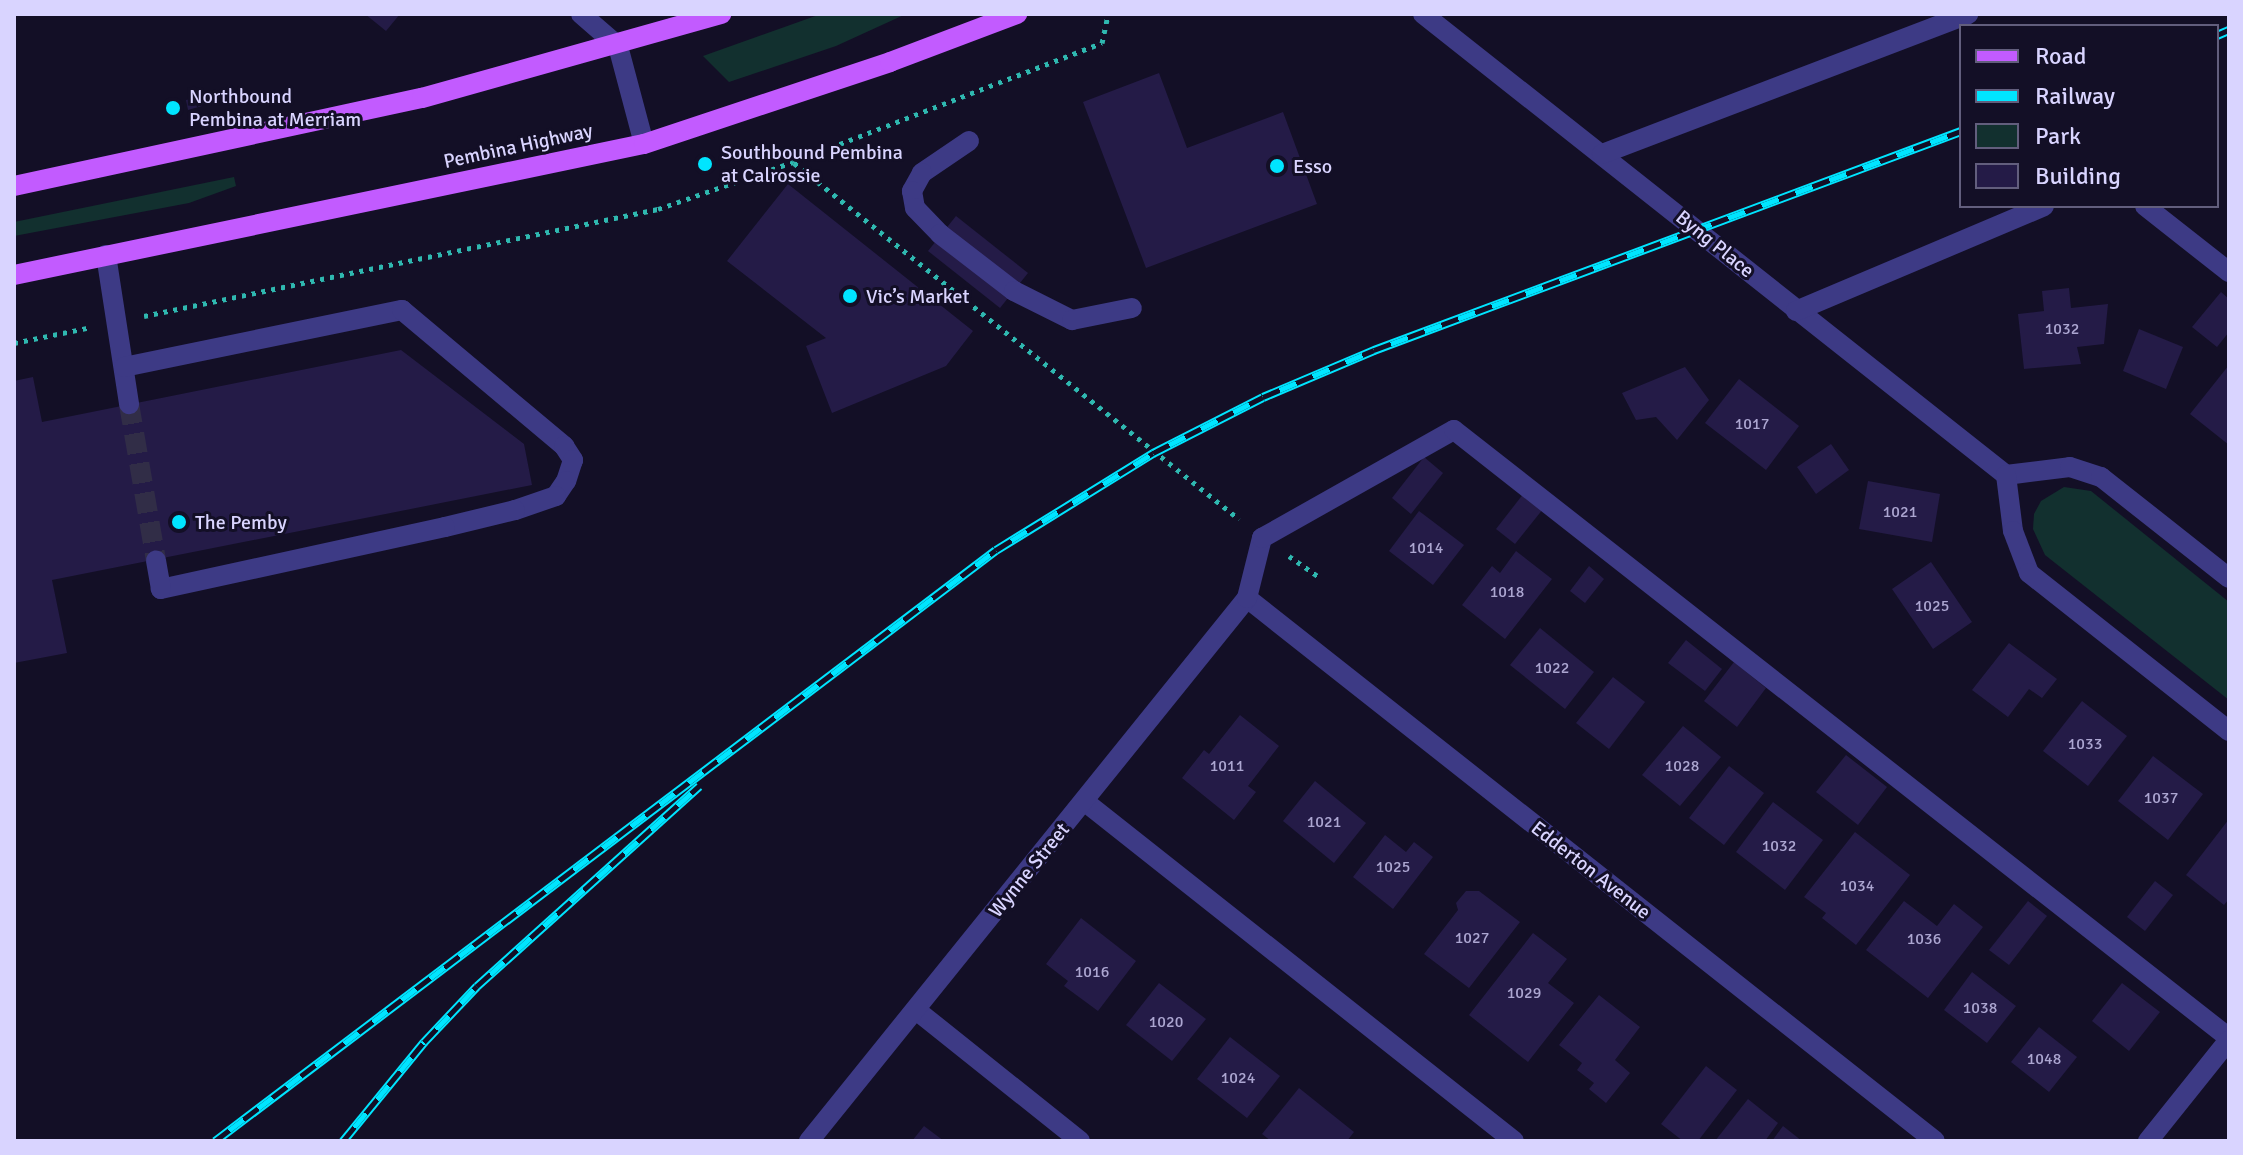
<!DOCTYPE html>
<html>
<head>
<meta charset="utf-8">
<style>
  body { margin:0 }
  #map { position:relative; width:2243px; height:1155px; overflow:hidden; background:#130f26; font-family:Signika,sans-serif }
  div>[style] { position:absolute }
  [style*='--x'] { left:calc(var(--x)*1px); top:calc(var(--y)*1px); width:calc(var(--w)*1px); rotate:calc(var(--a)*1deg) }
  .green>* { inset:0; background:#12302f }
  .building>* { inset:0; background:#241b47 }
  .minor-tunnel>* { height:20px; margin-top:-10px; transform-origin:0; background:repeating-linear-gradient(90deg,#312d47 0 20px,transparent 0 30px) }
  .path>* { height:5px; margin-top:-2.5px; transform-origin:0; background:repeating-linear-gradient(90deg,#2fb8b0 0 4px,transparent 0 10px) }
  .minor>* { height:20px; margin:-10px; padding:0 10px; transform-origin:10px; border-radius:10px; background:#3d3a85 }
  .major>* { height:20px; margin:-10px; padding:0 10px; transform-origin:10px; border-radius:10px; background:#c25bff }
  .rail>* { height:9px; margin-top:-4.5px; transform-origin:0; background:repeating-linear-gradient(90deg,#130f26 0 18px,#00e5ff 0 36px); box-sizing:border-box; border-block:2px solid #00e5ff }
  .dots>* { width:22px; height:22px; translate:-50% -50%; box-sizing:border-box; border:4px solid #130f26; border-radius:50% }
  span { translate:-50% -50%; white-space:nowrap; text-align:center; line-height:1.15; -webkit-text-stroke:6px #130f26; paint-order:stroke }
  .number-label { font-size:16px; color:#aca6d1 }
  .number-label span { -webkit-text-stroke-width:0 }
  .poi-label { font-size:20px; color:#d9d4ff }
  .left { translate:0 -50%; text-align:left }
  .street-label { font-size:20px; color:#d9d4ff }
  .frame { position:absolute; inset:0; border:16px solid #d9d4ff; pointer-events:none }
  .legend { position:absolute; left:1959px; top:24px; width:260px; height:184px; box-sizing:border-box; background:#130f26; border:2px solid #625e7d; margin:0; padding:10px 14px; list-style:none; font-size:24px; color:#d9d4ff }
  .legend li { display:flex; align-items:center; gap:16px; height:40px }
  .legend b { width:40px; border:2px solid #625e7d }
</style>
</head>
<body>
<div id="map">
  <div class="green">
    <div style="clip-path:polygon(821px 14px,906px 14px,836px 46px,729px 82px,703px 56px)"></div>
    <div style="clip-path:polygon(234px 177px,236px 186px,189px 203px,14px 236px,14px 222px)"></div>
    <div style="clip-path:polygon(2064px 487px,2091px 491px,2229px 602px,2229px 700px,2045px 555px,2033px 529px,2034px 514px,2041px 501px)"></div>
  </div>
  <div class="building">
    <div style="clip-path:polygon(365px 14px,400px 14px,386px 31px)"></div>
    <div style="clip-path:polygon(1159px 73px,1187px 148px,1283px 112px,1317px 204px,1146px 268px,1083px 102px)"></div>
    <div style="clip-path:polygon(200px 97px,202px 106px,188px 110px,186px 100px)"></div>
    <div style="clip-path:polygon(788px 184px,973px 331px,946px 366px,832px 413px,806px 346px,826px 338px,727px 261px)"></div>
    <div style="clip-path:polygon(956px 216px,1028px 273px,1000px 308px,928px 251px)"></div>
    <div style="clip-path:polygon(2069px 288px,2071px 308px,2108px 304px,2104px 344px,2077px 347px,2081px 364px,2024px 369px,2018px 314px,2044px 311px,2042px 291px)"></div>
    <div style="clip-path:polygon(2221px 292px,2229px 299px,2229px 332px,2217px 347px,2192px 327px)"></div>
    <div style="clip-path:polygon(2139px 329px,2183px 347px,2166px 389px,2123px 371px)"></div>
    <div style="clip-path:polygon(401px 350px,524px 444px,532px 485px,52px 580px,67px 653px,14px 663px,14px 381px,33px 377px,42px 422px)"></div>
    <div style="clip-path:polygon(2229px 365px,2229px 445px,2190px 414px)"></div>
    <div style="clip-path:polygon(1685px 367px,1709px 400px,1677px 440px,1656px 417px,1636px 420px,1622px 393px)"></div>
    <div style="clip-path:polygon(1739px 379px,1799px 426px,1766px 470px,1705px 423px)"></div>
    <div style="clip-path:polygon(1831px 444px,1849px 470px,1816px 494px,1797px 467px)"></div>
    <div style="clip-path:polygon(1424px 457px,1443px 473px,1411px 514px,1392px 498px)"></div>
    <div style="clip-path:polygon(1868px 481px,1940px 494px,1932px 542px,1859px 529px)"></div>
    <div style="clip-path:polygon(1524px 493px,1543px 509px,1515px 544px,1496px 529px)"></div>
    <div style="clip-path:polygon(1419px 511px,1464px 545px,1433px 585px,1389px 551px)"></div>
    <div style="clip-path:polygon(1516px 551px,1552px 579px,1505px 639px,1462px 605px,1492px 566px,1500px 573px)"></div>
    <div style="clip-path:polygon(1931px 562px,1972px 622px,1933px 649px,1892px 589px)"></div>
    <div style="clip-path:polygon(1589px 566px,1604px 579px,1585px 603px,1570px 591px)"></div>
    <div style="clip-path:polygon(1540px 628px,1594px 672px,1565px 709px,1510px 665px)"></div>
    <div style="clip-path:polygon(1686px 640px,1722px 669px,1705px 691px,1668px 663px)"></div>
    <div style="clip-path:polygon(2009px 643px,2057px 679px,2042px 698px,2029px 689px,2008px 717px,1972px 690px)"></div>
    <div style="clip-path:polygon(1734px 662px,1766px 688px,1737px 727px,1704px 701px)"></div>
    <div style="clip-path:polygon(1613px 677px,1645px 702px,1609px 749px,1576px 723px)"></div>
    <div style="clip-path:polygon(2082px 701px,2127px 736px,2088px 786px,2043px 751px)"></div>
    <div style="clip-path:polygon(1240px 715px,1279px 746px,1248px 786px,1256px 792px,1234px 820px,1182px 778px,1204px 750px,1209px 754px)"></div>
    <div style="clip-path:polygon(1683px 726px,1721px 757px,1680px 806px,1642px 775px)"></div>
    <div style="clip-path:polygon(1846px 755px,1887px 787px,1858px 825px,1816px 792px)"></div>
    <div style="clip-path:polygon(2153px 756px,2203px 794px,2168px 840px,2118px 801px)"></div>
    <div style="clip-path:polygon(1729px 766px,1764px 793px,1724px 845px,1689px 818px)"></div>
    <div style="clip-path:polygon(1315px 781px,1366px 823px,1334px 863px,1283px 821px)"></div>
    <div style="clip-path:polygon(1773px 802px,1823px 840px,1785px 890px,1736px 852px)"></div>
    <div style="clip-path:polygon(2229px 819px,2229px 899px,2224px 905px,2186px 875px)"></div>
    <div style="clip-path:polygon(1855px 832px,1910px 875px,1856px 945px,1822px 918px,1826px 913px,1804px 897px)"></div>
    <div style="clip-path:polygon(1385px 835px,1406px 852px,1414px 842px,1433px 857px,1393px 909px,1353px 877px)"></div>
    <div style="clip-path:polygon(2155px 881px,2173px 895px,2145px 931px,2127px 917px)"></div>
    <div style="clip-path:polygon(1466px 891px,1479px 891px,1520px 922px,1469px 988px,1424px 954px,1458px 910px,1456px 903px)"></div>
    <div style="clip-path:polygon(1904px 901px,1937px 926px,1954px 904px,1983px 927px,1928px 998px,1866px 950px)"></div>
    <div style="clip-path:polygon(2028px 901px,2047px 916px,2009px 965px,1989px 950px)"></div>
    <div style="clip-path:polygon(1081px 918px,1136px 961px,1098px 1011px,1064px 986px,1068px 981px,1046px 964px)"></div>
    <div style="clip-path:polygon(1533px 933px,1567px 959px,1548px 983px,1574px 1003px,1528px 1062px,1469px 1015px)"></div>
    <div style="clip-path:polygon(1972px 972px,2016px 1006px,1987px 1043px,1944px 1010px)"></div>
    <div style="clip-path:polygon(1159px 983px,1206px 1019px,1172px 1061px,1126px 1025px)"></div>
    <div style="clip-path:polygon(2122px 983px,2160px 1012px,2129px 1051px,2092px 1021px)"></div>
    <div style="clip-path:polygon(1599px 995px,1640px 1027px,1615px 1060px,1630px 1073px,1606px 1103px,1589px 1089px,1594px 1083px,1577px 1070px,1582px 1063px,1559px 1045px)"></div>
    <div style="clip-path:polygon(2039px 1027px,2077px 1057px,2049px 1092px,2011px 1062px)"></div>
    <div style="clip-path:polygon(1230px 1037px,1280px 1076px,1247px 1118px,1197px 1079px)"></div>
    <div style="clip-path:polygon(1706px 1066px,1737px 1090px,1698px 1141px,1683px 1141px,1661px 1124px)"></div>
    <div style="clip-path:polygon(1299px 1088px,1354px 1132px,1347px 1141px,1271px 1141px,1262px 1134px)"></div>
    <div style="clip-path:polygon(1748px 1099px,1778px 1123px,1765px 1141px,1715px 1141px)"></div>
    <div style="clip-path:polygon(924px 1126px,944px 1141px,912px 1141px)"></div>
    <div style="clip-path:polygon(1783px 1126px,1802px 1141px,1772px 1141px)"></div>
  </div>
  <div class="minor-tunnel">
    <div style="--x:129;--y:404;--w:158;--a:80.2"></div>
  </div>
  <div class="path">
    <div style="--x:794;--y:163;--w:570;--a:38.66"></div>
    <div style="--x:144;--y:316;--w:525;--a:-11.76"></div>
    <div style="--x:658;--y:209;--w:143;--a:-19.2"></div>
    <div style="--x:793;--y:162;--w:331;--a:-21.1"></div>
    <div style="--x:1102;--y:43;--w:30;--a:-78"></div>
    <div style="--x:14;--y:343;--w:75;--a:-11.6"></div>
    <div style="--x:1289;--y:556;--w:35;--a:35"></div>
  </div>
  <div class="minor">
    <div style="--x:581;--y:14;--w:49;--a:40.9"></div>
    <div style="--x:618;--y:46;--w:101;--a:75.1"></div>
    <div style="--x:1423;--y:14;--w:743;--a:38.33"></div>
    <div style="--x:2006;--y:475;--w:64;--a:-7.1"></div>
    <div style="--x:2070;--y:467;--w:33;--a:18"></div>
    <div style="--x:2101;--y:477;--w:163;--a:38.3"></div>
    <div style="--x:969;--y:141;--w:57;--a:145.8"></div>
    <div style="--x:922;--y:173;--w:21;--a:119"></div>
    <div style="--x:912;--y:191;--w:17;--a:80"></div>
    <div style="--x:915;--y:208;--w:36;--a:46"></div>
    <div style="--x:940;--y:234;--w:93;--a:37.6"></div>
    <div style="--x:1014;--y:291;--w:65;--a:26.6"></div>
    <div style="--x:1072;--y:320;--w:61;--a:-11.3"></div>
    <div style="--x:1602;--y:154;--w:392;--a:-20.9"></div>
    <div style="--x:2145;--y:206;--w:107;--a:38.2"></div>
    <div style="--x:106;--y:255;--w:151;--a:81.2"></div>
    <div style="--x:1796;--y:311;--w:269;--a:-22.9"></div>
    <div style="--x:124;--y:367;--w:284;--a:-11.6"></div>
    <div style="--x:402;--y:310;--w:212;--a:40"></div>
    <div style="--x:564;--y:446;--w:17;--a:57"></div>
    <div style="--x:573;--y:460;--w:22;--a:108"></div>
    <div style="--x:566;--y:481;--w:18;--a:124"></div>
    <div style="--x:556;--y:496;--w:43;--a:161.1"></div>
    <div style="--x:515;--y:510;--w:72;--a:166.3"></div>
    <div style="--x:445;--y:527;--w:291;--a:167.7"></div>
    <div style="--x:161;--y:589;--w:29;--a:-100"></div>
    <div style="--x:2006;--y:475;--w:56;--a:82.9"></div>
    <div style="--x:2013;--y:531;--w:45;--a:69.1"></div>
    <div style="--x:2029;--y:573;--w:255;--a:38.3"></div>
    <div style="--x:1247;--y:598;--w:876;--a:38.28"></div>
    <div style="--x:1084;--y:801;--w:548;--a:38.33"></div>
    <div style="--x:916;--y:1010;--w:210;--a:38.6"></div>
    <div style="--x:809;--y:1141;--w:698;--a:-51.11"></div>
    <div style="--x:1247;--y:598;--w:62;--a:-76"></div>
    <div style="--x:1262;--y:538;--w:220;--a:-29.4"></div>
    <div style="--x:1454;--y:430;--w:985;--a:38.11"></div>
    <div style="--x:2148;--y:1141;--w:129;--a:-51.3"></div>
  </div>
  <div class="major">
    <div style="--x:14;--y:186;--w:417;--a:-12.2"></div>
    <div style="--x:422;--y:98;--w:311;--a:-15.7"></div>
    <div style="--x:14;--y:275;--w:643;--a:-11.75"></div>
    <div style="--x:644;--y:144;--w:259;--a:-18.4"></div>
    <div style="--x:890;--y:62;--w:136;--a:-20.7"></div>
  </div>
  <div class="rail">
    <div style="--x:2217;--y:35;--w:13;--a:-23"></div>
    <div style="--x:215;--y:1141;--w:979;--a:-37.12"></div>
    <div style="--x:996;--y:550;--w:185;--a:-31.7"></div>
    <div style="--x:1153;--y:453;--w:123;--a:-27"></div>
    <div style="--x:1263;--y:397;--w:121;--a:-22.9"></div>
    <div style="--x:1374;--y:350;--w:627;--a:-20.46"></div>
    <div style="--x:343;--y:1141;--w:128;--a:-50.7"></div>
    <div style="--x:424;--y:1042;--w:77;--a:-46.6"></div>
    <div style="--x:477;--y:986;--w:299;--a:-42"></div>
  </div>
  <div class="dots">
    <div style="left:173px;top:108px;background:#00e5ff"></div>
    <div style="left:705px;top:164px;background:#00e5ff"></div>
    <div style="left:1277px;top:166px;background:#00e5ff"></div>
    <div style="left:850px;top:296px;background:#00e5ff"></div>
    <div style="left:179px;top:522px;background:#00e5ff"></div>
  </div>
  <div class="number-label">
    <span style="left:2062px;top:329px">1032</span>
    <span style="left:1752px;top:424px">1017</span>
    <span style="left:1900px;top:512px">1021</span>
    <span style="left:1426px;top:548px">1014</span>
    <span style="left:1507px;top:592px">1018</span>
    <span style="left:1932px;top:606px">1025</span>
    <span style="left:1552px;top:668px">1022</span>
    <span style="left:2085px;top:744px">1033</span>
    <span style="left:1227px;top:766px">1011</span>
    <span style="left:1682px;top:766px">1028</span>
    <span style="left:2161px;top:798px">1037</span>
    <span style="left:1324px;top:822px">1021</span>
    <span style="left:1779px;top:846px">1032</span>
    <span style="left:1393px;top:867px">1025</span>
    <span style="left:1857px;top:886px">1034</span>
    <span style="left:1472px;top:938px">1027</span>
    <span style="left:1924px;top:939px">1036</span>
    <span style="left:1092px;top:972px">1016</span>
    <span style="left:1524px;top:993px">1029</span>
    <span style="left:1980px;top:1008px">1038</span>
    <span style="left:1166px;top:1022px">1020</span>
    <span style="left:2044px;top:1059px">1048</span>
    <span style="left:1238px;top:1078px">1024</span>
  </div>
  <div class="poi-label">
    <span class="left" style="left:189px;top:108px">Northbound<br>Pembina at Merriam</span>
    <span class="left" style="left:721px;top:164px">Southbound Pembina<br>at Calrossie</span>
    <span class="left" style="left:1293px;top:166px">Esso</span>
    <span class="left" style="left:866px;top:296px">Vic’s Market</span>
    <span class="left" style="left:195px;top:522px">The Pemby</span>
  </div>
  <div class="street-label">
    <span style="left:518px;top:146px;rotate:-12deg">Pembina Highway</span>
    <span style="left:1715px;top:244px;rotate:39deg">Byng Place</span>
    <span style="left:1029px;top:870px;rotate:-51deg">Wynne Street</span>
    <span style="left:1591px;top:870px;rotate:38deg">Edderton Avenue</span>
  </div>
  <div class="frame"></div>
  <ul class="legend">
  <li><b style="height:10px;background:#c25bff"></b>Road</li>
  <li><b style="height:10px;background:#00e5ff"></b>Railway</li>
  <li><b style="height:22px;background:#12302f"></b>Park</li>
  <li><b style="height:22px;background:#241b47"></b>Building</li>
  </ul>
</div>
</body>
</html>
